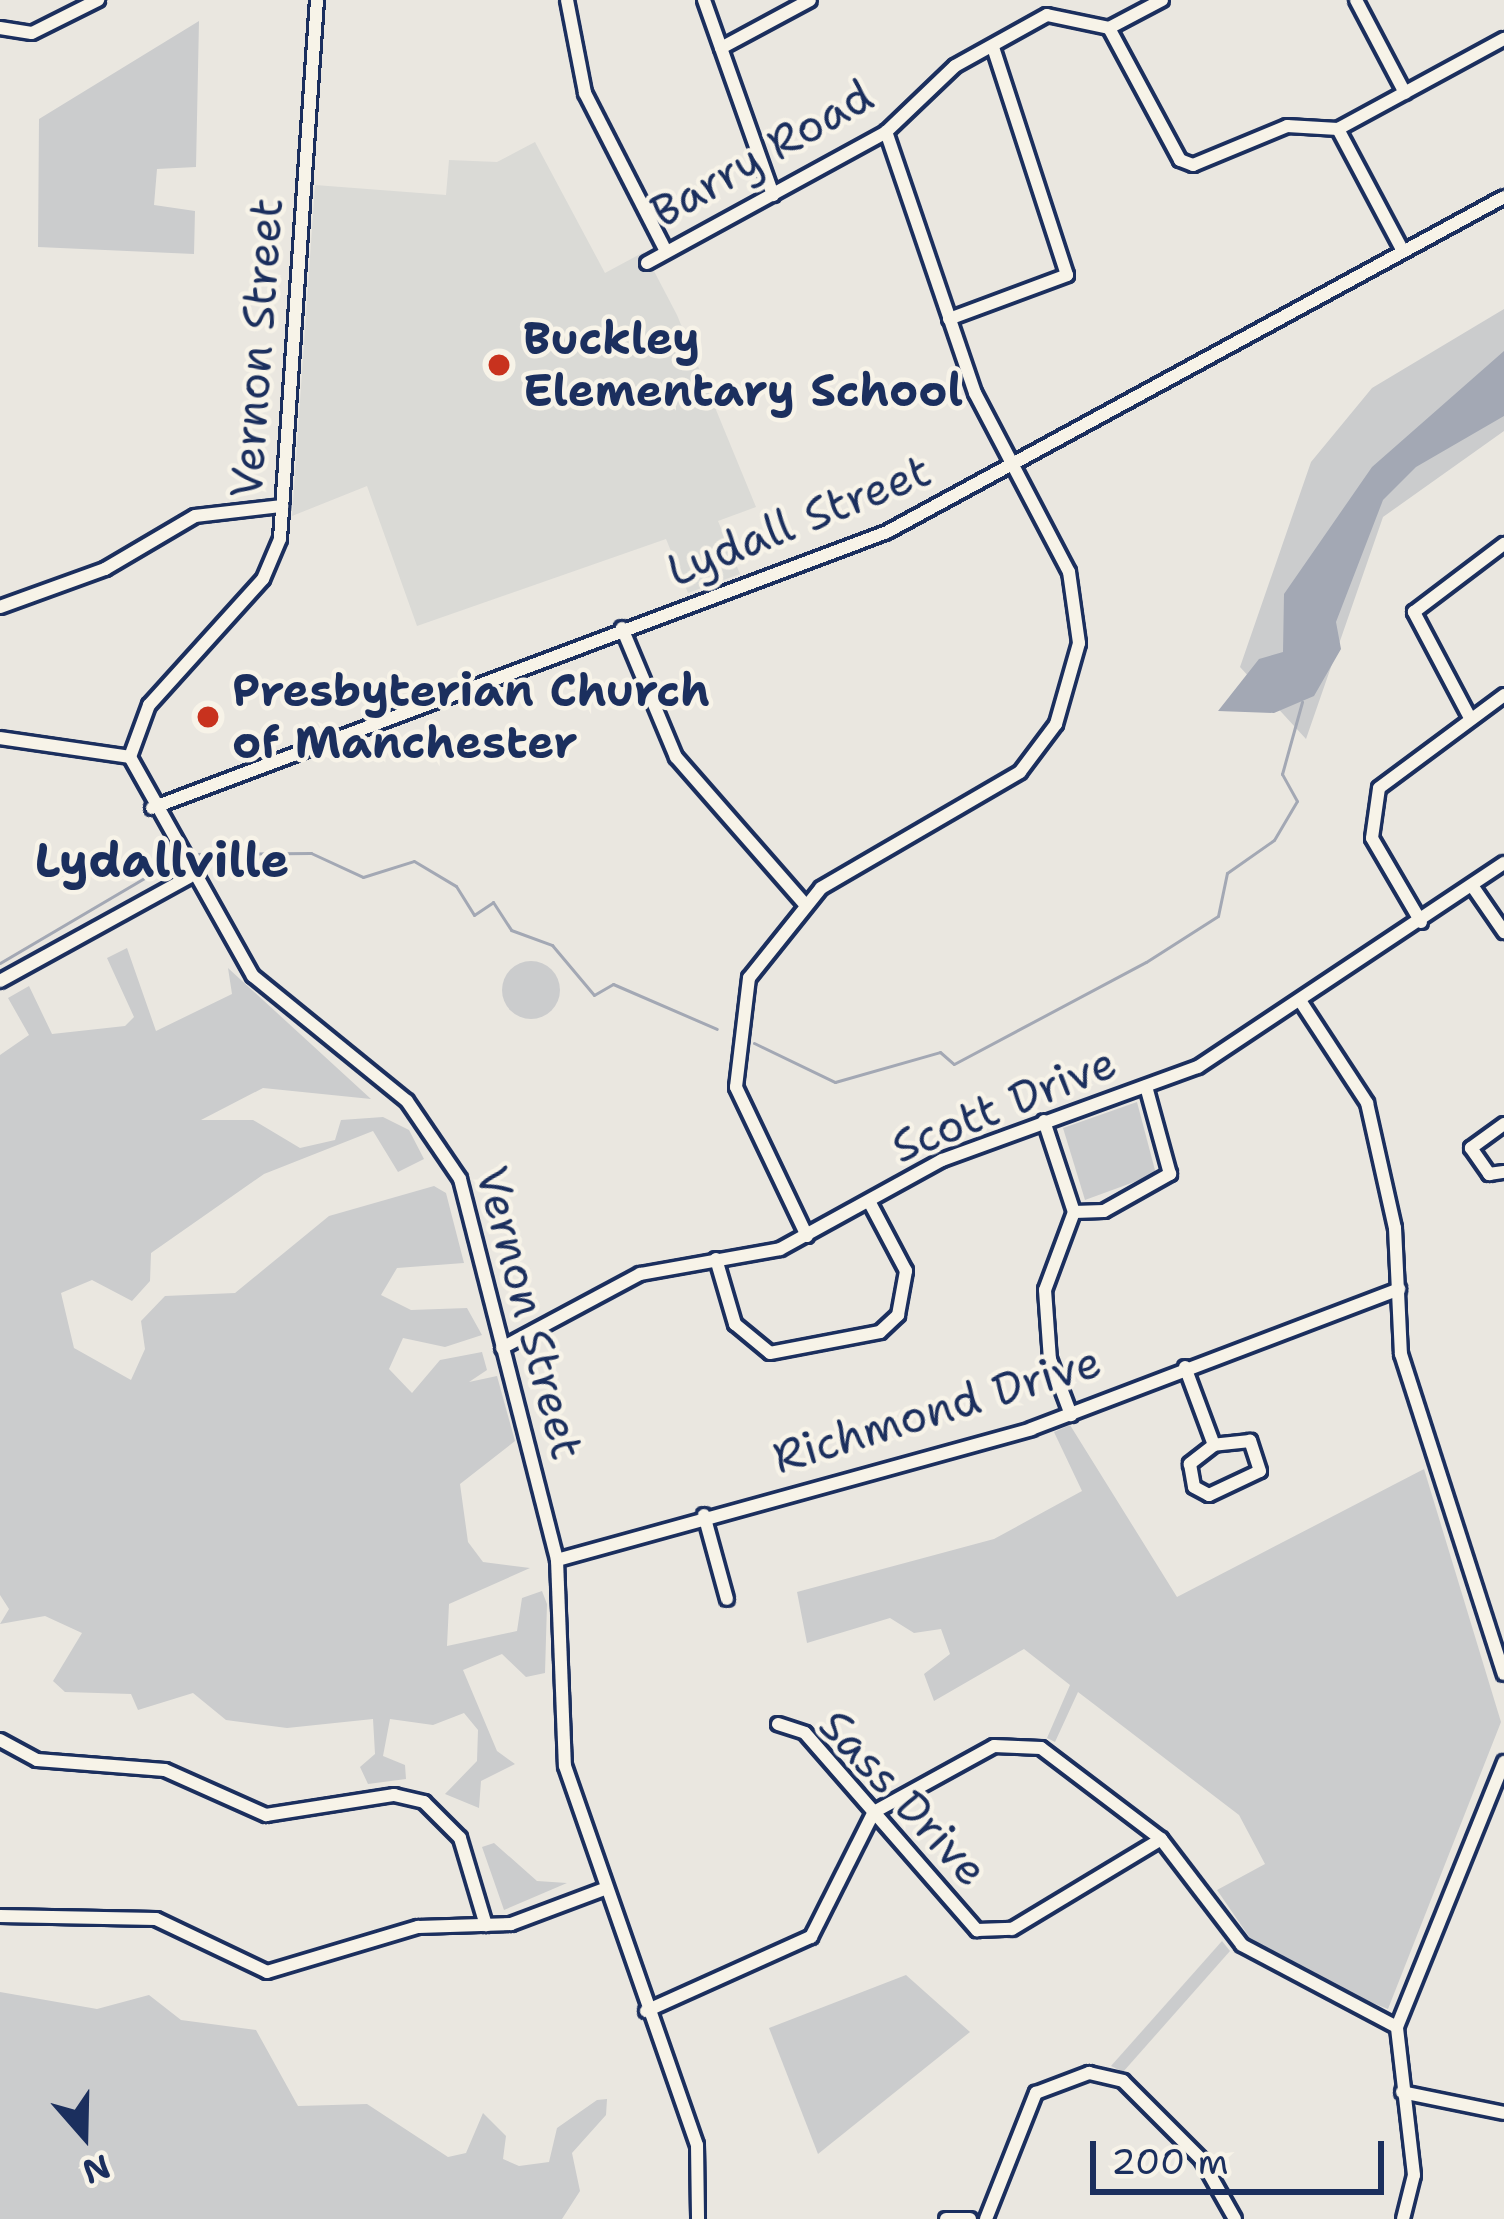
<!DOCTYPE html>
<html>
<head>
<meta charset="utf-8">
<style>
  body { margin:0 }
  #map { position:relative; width:1504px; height:2219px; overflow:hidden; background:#eae7e0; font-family:"Shantell Sans",sans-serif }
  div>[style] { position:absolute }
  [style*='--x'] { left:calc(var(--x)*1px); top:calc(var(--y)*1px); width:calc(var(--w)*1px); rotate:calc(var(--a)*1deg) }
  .built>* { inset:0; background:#dadad6 }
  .green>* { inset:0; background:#cbcccd }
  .round { border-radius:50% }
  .water>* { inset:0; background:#a3a8b4 }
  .stream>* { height:3px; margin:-1.5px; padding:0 1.5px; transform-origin:1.5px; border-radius:1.5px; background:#a3a8b4 }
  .roads { filter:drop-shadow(3px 0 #1b2f5e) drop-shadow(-3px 0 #1b2f5e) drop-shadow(0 3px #1b2f5e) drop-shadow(0 -3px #1b2f5e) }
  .minor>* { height:12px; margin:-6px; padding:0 6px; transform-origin:6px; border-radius:6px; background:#f7f3e8 }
  .dots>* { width:33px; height:33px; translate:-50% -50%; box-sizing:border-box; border:6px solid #f7f3e8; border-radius:50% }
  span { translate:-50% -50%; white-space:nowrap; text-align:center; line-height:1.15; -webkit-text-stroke:9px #f7f3e8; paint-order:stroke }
  .street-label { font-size:45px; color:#1b2f5e }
  .poi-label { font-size:45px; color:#1b2f5e; font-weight:700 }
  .left { translate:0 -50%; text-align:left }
  .neighbourhood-label { font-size:48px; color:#1b2f5e; font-weight:700 }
  .north { position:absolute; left:24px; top:2075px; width:120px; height:120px; -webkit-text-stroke:9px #f7f3e8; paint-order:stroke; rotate:160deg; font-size:33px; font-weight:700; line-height:48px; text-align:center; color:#1b2f5e }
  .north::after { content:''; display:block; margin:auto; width:42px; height:54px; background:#1b2f5e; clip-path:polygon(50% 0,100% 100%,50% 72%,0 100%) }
  .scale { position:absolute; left:1090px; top:2141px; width:294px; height:54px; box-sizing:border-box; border:6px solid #1b2f5e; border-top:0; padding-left:15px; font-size:36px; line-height:42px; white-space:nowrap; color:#1b2f5e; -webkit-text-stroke:9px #f7f3e8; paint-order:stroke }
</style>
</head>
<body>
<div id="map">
  <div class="built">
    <div style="clip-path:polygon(535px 142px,605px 273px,644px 252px,677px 315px,756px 507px,718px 521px,740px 574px,688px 593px,666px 539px,417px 626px,367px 486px,292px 516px,315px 185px,446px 195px,449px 160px,497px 162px)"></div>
  </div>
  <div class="green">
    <div style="clip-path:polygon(199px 21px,196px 167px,157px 169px,154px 205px,195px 211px,194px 254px,38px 247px,39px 119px)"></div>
    <div style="clip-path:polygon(1504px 309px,1504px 431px,1383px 517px,1306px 739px,1240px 667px,1311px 462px,1372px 388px)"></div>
    <div style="clip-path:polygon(127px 948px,156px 1031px,232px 994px,228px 968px,371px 1099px,263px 1088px,201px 1120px,253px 1120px,300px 1148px,335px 1140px,341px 1120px,383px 1117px,409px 1130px,424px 1159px,398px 1172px,373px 1131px,264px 1174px,151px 1253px,150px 1281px,132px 1301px,92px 1280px,61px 1293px,74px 1348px,131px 1380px,145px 1349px,141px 1321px,165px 1296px,235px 1293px,329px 1216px,434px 1186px,446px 1193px,464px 1263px,397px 1268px,381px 1295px,411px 1310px,467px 1308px,482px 1335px,445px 1347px,403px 1338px,389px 1369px,412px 1393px,440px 1360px,482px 1352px,487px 1370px,469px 1382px,497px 1376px,515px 1441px,460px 1484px,468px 1542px,483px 1562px,530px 1568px,449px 1604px,447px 1646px,517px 1631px,522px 1598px,542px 1591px,547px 1604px,545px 1673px,526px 1677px,502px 1654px,463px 1670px,497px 1751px,515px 1764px,481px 1781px,479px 1808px,445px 1794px,477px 1761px,478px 1730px,464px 1713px,433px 1725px,390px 1719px,383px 1756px,405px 1765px,406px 1779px,368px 1784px,360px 1767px,375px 1754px,373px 1719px,287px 1728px,226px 1720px,193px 1693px,138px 1710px,131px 1694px,65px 1692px,53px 1681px,82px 1633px,45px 1616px,0 1624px,9px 1609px,0 1595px,0 1055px,29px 1035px,8px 998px,29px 986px,52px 1034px,125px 1026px,134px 1017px,107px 958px)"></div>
    <div class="round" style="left:502px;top:961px;width:58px;height:58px"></div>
    <div style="clip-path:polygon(1137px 1102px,1156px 1174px,1085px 1200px,1063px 1128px)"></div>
    <div style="clip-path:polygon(1070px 1425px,1177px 1597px,1424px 1469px,1501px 1722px,1388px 2009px,1300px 1975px,1250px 1938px,1217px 1890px,1265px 1864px,1239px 1815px,1078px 1692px,1055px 1742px,1047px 1738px,1070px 1685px,1024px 1649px,934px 1701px,924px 1674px,950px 1654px,941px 1629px,914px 1633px,890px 1618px,807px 1643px,797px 1592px,994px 1539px,1082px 1491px,1054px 1432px)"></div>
    <div style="clip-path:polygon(494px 1843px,537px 1881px,567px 1883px,504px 1910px,482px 1847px)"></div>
    <div style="clip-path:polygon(1222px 1941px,1230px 1951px,1123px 2072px,1111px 2066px)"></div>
    <div style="clip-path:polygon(906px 1975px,970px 2032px,818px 2154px,769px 2028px)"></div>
    <div style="clip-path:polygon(0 1992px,97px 2009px,149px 1995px,181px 2020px,256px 2030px,298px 2106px,367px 2104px,448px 2157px,466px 2153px,483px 2113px,506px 2136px,503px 2159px,519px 2166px,549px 2162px,557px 2128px,597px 2100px,607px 2099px,606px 2115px,572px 2153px,580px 2191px,562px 2219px,0 2219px)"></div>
  </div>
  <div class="water">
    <div style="clip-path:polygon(1504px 351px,1504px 416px,1416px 467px,1383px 500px,1336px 622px,1341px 649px,1314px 696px,1274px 713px,1218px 711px,1259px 659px,1283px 652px,1284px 594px,1372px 467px)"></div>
  </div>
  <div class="stream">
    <div style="--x:187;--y:854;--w:124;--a:-0.5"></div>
    <div style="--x:311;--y:853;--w:57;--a:24.8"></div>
    <div style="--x:363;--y:877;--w:53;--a:-17.4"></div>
    <div style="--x:414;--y:861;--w:49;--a:30.8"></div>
    <div style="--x:456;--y:886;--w:34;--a:58"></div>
    <div style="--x:474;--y:915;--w:23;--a:-34"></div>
    <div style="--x:493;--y:902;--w:33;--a:57"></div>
    <div style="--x:511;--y:930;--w:44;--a:20.1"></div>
    <div style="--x:552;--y:945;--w:65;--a:50"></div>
    <div style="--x:594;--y:995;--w:22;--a:-30"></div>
    <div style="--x:613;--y:984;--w:113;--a:23.4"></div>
    <div style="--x:0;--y:963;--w:207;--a:-30.5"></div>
    <div style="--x:754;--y:1043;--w:90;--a:25.7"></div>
    <div style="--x:835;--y:1082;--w:109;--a:-15.9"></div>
    <div style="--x:940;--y:1052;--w:18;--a:41"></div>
    <div style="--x:954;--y:1064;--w:217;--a:-28"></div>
    <div style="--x:1146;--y:962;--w:85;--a:-32.6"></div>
    <div style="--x:1218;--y:916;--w:44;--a:-78.2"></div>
    <div style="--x:1227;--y:873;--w:57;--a:-35.1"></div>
    <div style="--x:1274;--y:840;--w:45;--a:-59.5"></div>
    <div style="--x:1297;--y:801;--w:31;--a:-119"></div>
    <div style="--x:1282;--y:774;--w:75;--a:-74.5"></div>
  </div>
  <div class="roads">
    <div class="minor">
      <div style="--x:317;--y:0;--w:540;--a:93.93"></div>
      <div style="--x:280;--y:539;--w:43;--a:113"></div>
      <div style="--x:263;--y:579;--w:170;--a:132.1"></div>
      <div style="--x:149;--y:705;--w:55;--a:110.1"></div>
      <div style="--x:130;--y:757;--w:251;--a:60.7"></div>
      <div style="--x:253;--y:976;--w:198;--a:39.1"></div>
      <div style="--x:407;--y:1101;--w:94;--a:55.8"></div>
      <div style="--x:460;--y:1179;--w:393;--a:75.7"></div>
      <div style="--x:557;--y:1560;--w:206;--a:87.8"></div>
      <div style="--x:565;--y:1766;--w:401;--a:70.8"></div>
      <div style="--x:697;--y:2145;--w:74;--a:89.2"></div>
      <div style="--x:567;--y:0;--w:95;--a:79"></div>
      <div style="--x:585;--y:93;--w:178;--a:62.9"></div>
      <div style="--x:704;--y:0;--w:207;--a:70.5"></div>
      <div style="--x:1356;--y:0;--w:105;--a:62.2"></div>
      <div style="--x:0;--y:28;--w:32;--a:9"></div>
      <div style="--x:32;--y:33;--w:74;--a:-26.6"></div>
      <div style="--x:1109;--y:28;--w:150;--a:61.7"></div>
      <div style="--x:1180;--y:160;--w:14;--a:21"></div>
      <div style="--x:1193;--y:165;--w:102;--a:-22.5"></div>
      <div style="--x:1287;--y:126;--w:51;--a:3.4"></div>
      <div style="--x:1338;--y:129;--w:189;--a:-28.5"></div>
      <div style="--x:721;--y:48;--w:101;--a:-28.3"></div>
      <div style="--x:1338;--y:129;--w:138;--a:62"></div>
      <div style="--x:647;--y:263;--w:273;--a:-28.7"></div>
      <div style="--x:886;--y:132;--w:95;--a:-43.7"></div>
      <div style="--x:955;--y:66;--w:105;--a:-29"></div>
      <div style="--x:1047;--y:15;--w:63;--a:11.8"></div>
      <div style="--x:1109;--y:28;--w:60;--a:-27.8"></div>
      <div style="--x:949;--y:319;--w:126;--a:-20.4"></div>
      <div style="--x:1067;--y:275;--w:240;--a:-108"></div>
      <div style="--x:0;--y:607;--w:112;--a:-19.9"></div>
      <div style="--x:105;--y:569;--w:104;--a:-30.5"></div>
      <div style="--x:195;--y:516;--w:88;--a:-6.6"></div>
      <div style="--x:622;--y:628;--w:140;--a:67.3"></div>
      <div style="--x:676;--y:757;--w:193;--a:48.8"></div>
      <div style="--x:1469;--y:716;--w:118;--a:-117.9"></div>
      <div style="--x:1414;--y:612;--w:113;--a:-37.1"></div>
      <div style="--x:0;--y:738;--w:131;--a:8.3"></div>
      <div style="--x:152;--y:808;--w:785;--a:-20.58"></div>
      <div style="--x:887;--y:532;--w:702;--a:-28.5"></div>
      <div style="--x:1473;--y:887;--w:55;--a:55.4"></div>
      <div style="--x:1421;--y:922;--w:97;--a:-120.3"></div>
      <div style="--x:1372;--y:838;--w:50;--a:-82"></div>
      <div style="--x:1379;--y:788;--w:156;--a:-36.6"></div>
      <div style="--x:0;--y:981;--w:216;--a:-28.8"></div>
      <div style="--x:1301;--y:1002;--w:121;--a:56.8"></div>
      <div style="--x:1367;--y:1103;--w:128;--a:77.4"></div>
      <div style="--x:1395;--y:1228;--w:126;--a:87.3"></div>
      <div style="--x:1401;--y:1354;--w:336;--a:72.2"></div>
      <div style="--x:1044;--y:1121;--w:96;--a:71.8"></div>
      <div style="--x:1074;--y:1212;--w:83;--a:110.4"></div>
      <div style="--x:1045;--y:1290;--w:69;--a:85.9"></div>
      <div style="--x:1050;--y:1359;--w:60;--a:69.4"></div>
      <div style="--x:1504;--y:1124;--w:41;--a:144"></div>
      <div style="--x:1471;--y:1148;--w:32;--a:55"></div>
      <div style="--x:1489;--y:1174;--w:15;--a:-8"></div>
      <div style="--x:1074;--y:1212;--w:30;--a:-2"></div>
      <div style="--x:1104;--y:1211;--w:76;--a:-29.3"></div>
      <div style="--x:1170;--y:1174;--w:91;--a:-105.3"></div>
      <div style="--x:807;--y:1236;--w:165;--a:-115.5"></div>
      <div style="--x:736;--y:1087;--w:110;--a:-83.2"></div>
      <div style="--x:749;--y:978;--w:115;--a:-51.3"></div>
      <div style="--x:821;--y:888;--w:230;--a:-30.2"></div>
      <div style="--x:1020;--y:772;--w:60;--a:-53.1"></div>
      <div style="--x:1056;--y:724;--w:84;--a:-74.1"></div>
      <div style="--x:1079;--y:643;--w:72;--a:-98"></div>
      <div style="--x:1069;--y:572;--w:202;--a:-117.7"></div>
      <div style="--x:975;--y:393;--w:276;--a:-108.8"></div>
      <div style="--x:716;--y:1259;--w:68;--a:73.7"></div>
      <div style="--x:735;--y:1324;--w:45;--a:39.6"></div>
      <div style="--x:770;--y:1353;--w:112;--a:-10.8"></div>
      <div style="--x:880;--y:1332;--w:25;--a:-43"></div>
      <div style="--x:898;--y:1315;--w:45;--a:-79.7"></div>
      <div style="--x:906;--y:1271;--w:79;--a:-117.9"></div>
      <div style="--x:502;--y:1348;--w:157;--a:-28.2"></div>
      <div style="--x:640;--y:1274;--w:142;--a:-10.1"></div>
      <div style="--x:780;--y:1249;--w:185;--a:-28.8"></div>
      <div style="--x:942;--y:1160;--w:272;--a:-20"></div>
      <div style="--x:1198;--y:1067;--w:368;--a:-33.7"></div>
      <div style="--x:1185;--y:1367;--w:83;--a:69.6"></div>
      <div style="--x:1214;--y:1445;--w:31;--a:142"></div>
      <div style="--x:1190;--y:1464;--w:23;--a:80"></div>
      <div style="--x:1194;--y:1487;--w:17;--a:28"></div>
      <div style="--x:1209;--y:1495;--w:56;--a:-25.2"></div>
      <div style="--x:1260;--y:1471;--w:32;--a:-108"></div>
      <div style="--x:1250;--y:1441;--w:36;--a:174"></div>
      <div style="--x:704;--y:1515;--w:87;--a:74.7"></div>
      <div style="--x:557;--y:1560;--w:492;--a:-15.4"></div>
      <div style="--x:1031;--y:1429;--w:394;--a:-20.8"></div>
      <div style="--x:778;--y:1724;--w:28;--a:18"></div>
      <div style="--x:805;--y:1733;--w:262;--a:48.9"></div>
      <div style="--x:977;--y:1930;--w:35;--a:-2"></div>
      <div style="--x:1012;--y:1929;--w:174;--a:-31.1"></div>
      <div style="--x:0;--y:1740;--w:42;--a:28.4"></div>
      <div style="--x:37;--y:1760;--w:128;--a:4.5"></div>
      <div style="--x:165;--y:1770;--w:111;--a:24"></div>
      <div style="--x:266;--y:1815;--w:130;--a:-8.9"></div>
      <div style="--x:394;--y:1795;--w:31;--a:13"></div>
      <div style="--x:424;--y:1802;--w:51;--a:45"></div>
      <div style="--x:460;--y:1838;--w:91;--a:73.4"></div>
      <div style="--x:0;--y:1916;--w:156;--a:1.1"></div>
      <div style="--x:156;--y:1919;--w:123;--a:25.5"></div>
      <div style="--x:267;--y:1972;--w:158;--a:-16.6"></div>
      <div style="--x:418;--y:1927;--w:93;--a:-1.8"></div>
      <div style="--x:511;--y:1924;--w:99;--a:-20.6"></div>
      <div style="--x:646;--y:2011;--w:181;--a:-24.2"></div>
      <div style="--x:811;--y:1937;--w:140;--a:-63.3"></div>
      <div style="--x:874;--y:1812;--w:137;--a:-28.8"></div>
      <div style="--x:994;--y:1746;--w:47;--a:2.4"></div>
      <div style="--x:1041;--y:1748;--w:151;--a:37.2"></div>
      <div style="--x:1161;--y:1839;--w:133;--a:52.6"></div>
      <div style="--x:1242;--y:1945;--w:175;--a:27.9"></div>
      <div style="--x:1402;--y:2092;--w:104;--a:11.6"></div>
      <div style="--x:946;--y:2219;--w:24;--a:0"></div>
      <div style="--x:986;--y:2219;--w:136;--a:-68.4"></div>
      <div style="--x:1036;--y:2093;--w:57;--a:-20.7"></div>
      <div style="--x:1089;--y:2073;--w:35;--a:13"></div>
      <div style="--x:1123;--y:2081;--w:110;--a:45"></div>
      <div style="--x:1201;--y:2159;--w:69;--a:60.5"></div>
      <div style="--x:1403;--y:2219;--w:45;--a:-76"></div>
      <div style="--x:1414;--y:2175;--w:149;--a:-96.6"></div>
      <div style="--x:1397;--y:2027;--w:286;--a:-68"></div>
    </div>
  </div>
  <div class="dots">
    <div style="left:499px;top:365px;background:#c8321e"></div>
    <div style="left:208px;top:717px;background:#c8321e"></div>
  </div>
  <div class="street-label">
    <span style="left:762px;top:154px;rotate:-30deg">Barry Road</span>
    <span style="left:257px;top:348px;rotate:-86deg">Vernon Street</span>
    <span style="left:799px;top:521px;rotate:-22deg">Lydall Street</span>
    <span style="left:1004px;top:1105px;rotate:-22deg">Scott Drive</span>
    <span style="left:529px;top:1313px;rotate:75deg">Vernon Street</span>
    <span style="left:937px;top:1410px;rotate:-17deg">Richmond Drive</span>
    <span style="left:903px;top:1798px;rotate:47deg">Sass Drive</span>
  </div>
  <div class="poi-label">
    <span class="left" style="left:523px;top:365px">Buckley<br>Elementary School</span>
    <span class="left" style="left:232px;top:717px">Presbyterian Church<br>of Manchester</span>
  </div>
  <div class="neighbourhood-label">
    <span style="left:162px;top:861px">Lydallville</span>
  </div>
  <div class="north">N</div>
  <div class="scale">200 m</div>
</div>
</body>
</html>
